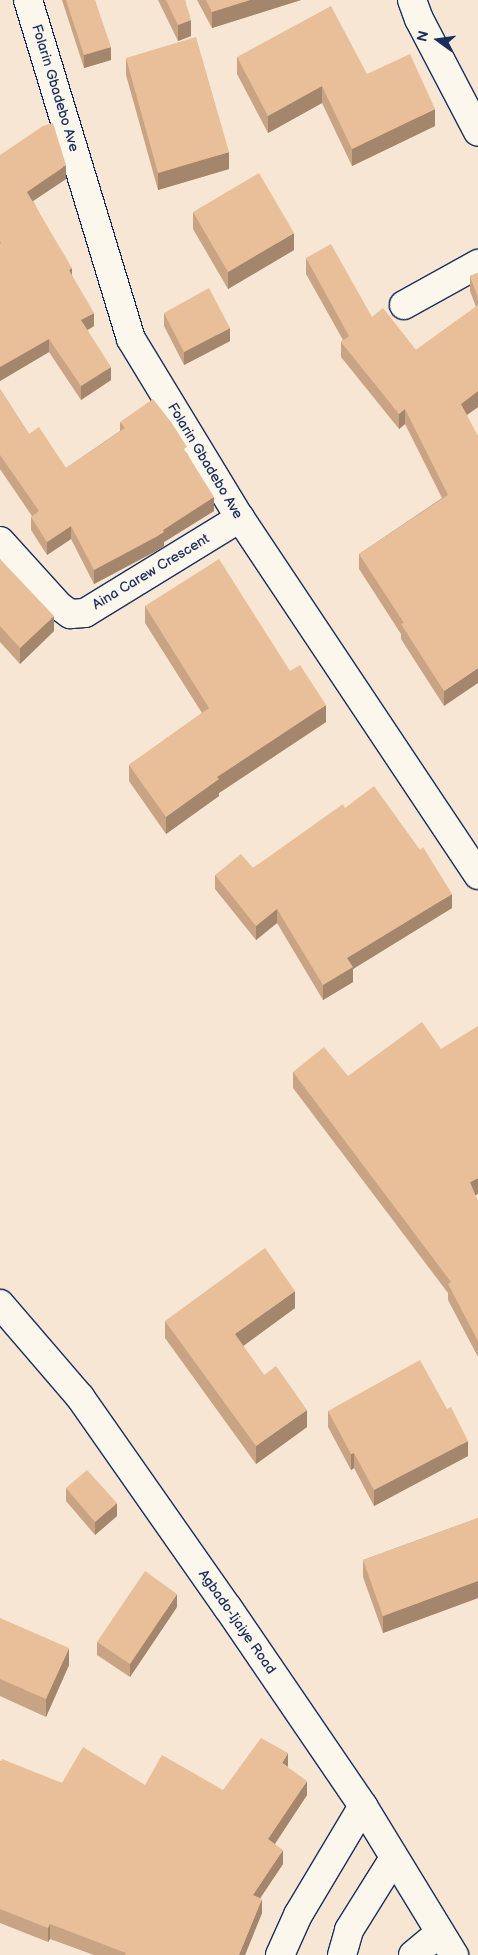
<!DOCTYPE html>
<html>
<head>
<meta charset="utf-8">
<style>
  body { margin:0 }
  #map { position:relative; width:478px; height:1955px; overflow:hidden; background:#f6e6d3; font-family:"Balsamiq Sans",sans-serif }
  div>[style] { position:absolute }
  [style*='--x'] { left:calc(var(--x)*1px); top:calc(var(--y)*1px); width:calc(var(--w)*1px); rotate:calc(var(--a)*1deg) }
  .roads { filter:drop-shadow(1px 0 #1b2f5e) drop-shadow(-1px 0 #1b2f5e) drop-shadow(0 1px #1b2f5e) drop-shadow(0 -1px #1b2f5e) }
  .minor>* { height:28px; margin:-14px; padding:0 14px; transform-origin:14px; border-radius:14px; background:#fbf7ec }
  .wall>* { inset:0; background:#c8a484 }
  .shaded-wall>* { inset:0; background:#a3866b }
  .building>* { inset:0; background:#e9bf99 }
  span { translate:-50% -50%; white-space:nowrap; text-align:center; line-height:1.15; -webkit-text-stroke:5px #fbf7ec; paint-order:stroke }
  .street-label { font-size:14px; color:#1b2f5e }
  .north { position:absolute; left:413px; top:15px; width:50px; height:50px; -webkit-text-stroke:4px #fbf7ec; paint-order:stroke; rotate:284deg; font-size:14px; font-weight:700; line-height:20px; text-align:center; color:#1b2f5e }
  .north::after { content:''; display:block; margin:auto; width:18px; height:22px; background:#1b2f5e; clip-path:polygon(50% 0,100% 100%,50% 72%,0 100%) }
</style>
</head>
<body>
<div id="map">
  <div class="roads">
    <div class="minor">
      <div style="--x:28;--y:0;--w:354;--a:73.1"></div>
      <div style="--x:131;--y:339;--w:210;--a:58.7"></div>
      <div style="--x:240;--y:518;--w:429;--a:56.3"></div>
      <div style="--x:412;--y:0;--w:20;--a:70"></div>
      <div style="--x:419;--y:19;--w:127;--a:62.4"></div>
      <div style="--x:404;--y:305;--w:85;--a:-29"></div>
      <div style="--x:0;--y:541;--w:88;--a:47.8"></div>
      <div style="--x:59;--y:606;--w:14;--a:36"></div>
      <div style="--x:70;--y:614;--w:15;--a:-4"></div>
      <div style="--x:85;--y:613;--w:182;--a:-31.5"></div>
      <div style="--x:0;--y:1304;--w:123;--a:49.3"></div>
      <div style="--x:80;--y:1397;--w:258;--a:55"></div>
      <div style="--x:228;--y:1608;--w:240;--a:55.7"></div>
      <div style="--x:363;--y:1806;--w:175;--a:58.6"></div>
      <div style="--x:280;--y:1955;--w:44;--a:-65.8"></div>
      <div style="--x:298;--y:1915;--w:127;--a:-59.2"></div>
      <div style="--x:342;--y:1955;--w:26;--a:-74"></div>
      <div style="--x:349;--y:1930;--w:85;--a:-58"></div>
      <div style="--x:413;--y:1955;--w:34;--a:-40"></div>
    </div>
  </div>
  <div class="wall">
    <div style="clip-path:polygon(62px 0,95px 0,111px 60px,84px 68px)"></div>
    <div style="clip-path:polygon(158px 0,185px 0,191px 36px,178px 41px)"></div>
    <div style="clip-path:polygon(197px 0,301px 0,212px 28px)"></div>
    <div style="clip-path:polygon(237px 57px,367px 74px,435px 126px,352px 166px,322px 103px,268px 133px,237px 74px)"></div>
    <div style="clip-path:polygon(126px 58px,229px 169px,158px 190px,126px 75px)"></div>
    <div style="clip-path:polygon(0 155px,66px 179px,33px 201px,72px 276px,94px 326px,87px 330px,111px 380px,81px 400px,49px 352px,0 381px)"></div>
    <div style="clip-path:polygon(193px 212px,294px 250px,228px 289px,193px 229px)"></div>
    <div style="clip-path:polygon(306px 258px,372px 317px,416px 350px,476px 307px,470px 291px,470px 276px,478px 273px,478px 407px,467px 415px,444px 706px,401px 639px,401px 634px,359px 569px,359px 554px,442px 498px,405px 424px,399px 429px,341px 357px,341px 342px,343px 340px,306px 274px)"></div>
    <div style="clip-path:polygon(164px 313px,230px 341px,184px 365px,164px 326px)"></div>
    <div style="clip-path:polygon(0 389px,29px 434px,66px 468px,120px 431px,120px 422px,187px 453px,214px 511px,164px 542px,164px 546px,156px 551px,94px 584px,71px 539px,47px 555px,31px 530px,31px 517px,32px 516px,0 469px)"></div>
    <div style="clip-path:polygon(0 559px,54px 631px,20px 664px,0 642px)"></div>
    <div style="clip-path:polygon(145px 606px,290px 671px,326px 722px,219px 793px,219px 796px,166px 834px,129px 781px,129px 765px,202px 713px,145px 623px)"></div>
    <div style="clip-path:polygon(345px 808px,452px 908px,353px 969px,353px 982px,323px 1000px,277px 923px,256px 940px,215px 889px,215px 875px,253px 868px)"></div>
    <div style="clip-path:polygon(293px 1072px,348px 1076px,475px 1195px,478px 1201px,478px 1357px,448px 1300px,448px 1293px,293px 1088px)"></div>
    <div style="clip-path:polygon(295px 1308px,243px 1346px,264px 1375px,307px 1427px,256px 1464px,165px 1338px,165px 1321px)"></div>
    <div style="clip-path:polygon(447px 1409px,468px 1456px,374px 1506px,354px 1468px,351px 1470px,328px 1427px,328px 1411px)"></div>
    <div style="clip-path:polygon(66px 1488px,117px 1516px,95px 1535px,66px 1501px)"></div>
    <div style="clip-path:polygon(478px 1518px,478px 1598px,383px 1633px,363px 1577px,363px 1560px)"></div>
    <div style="clip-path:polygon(177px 1607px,130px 1677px,97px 1655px,97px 1642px)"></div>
    <div style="clip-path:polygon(0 1618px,69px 1665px,46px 1717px,0 1696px)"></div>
    <div style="clip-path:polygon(0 1761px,62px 1783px,145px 1785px,223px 1790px,288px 1768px,307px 1795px,275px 1844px,283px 1864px,260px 1898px,262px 1913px,245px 1955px,94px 1955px,50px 1939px,48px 1942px,0 1923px)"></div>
  </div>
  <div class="shaded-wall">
    <div style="clip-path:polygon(250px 0,301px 0,212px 28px,212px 12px)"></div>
    <div style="clip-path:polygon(191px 20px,191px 36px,178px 41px,178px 25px)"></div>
    <div style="clip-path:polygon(111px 47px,111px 60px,84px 68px,84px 55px)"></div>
    <div style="clip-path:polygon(322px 86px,322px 103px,268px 133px,268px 116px)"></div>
    <div style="clip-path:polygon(435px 109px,435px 126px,352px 166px,352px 149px)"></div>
    <div style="clip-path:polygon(229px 152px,229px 169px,158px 190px,158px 173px)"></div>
    <div style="clip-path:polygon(66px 165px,66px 179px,27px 205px,27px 192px)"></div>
    <div style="clip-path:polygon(294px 233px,294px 250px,228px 289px,228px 272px)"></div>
    <div style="clip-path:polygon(72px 268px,72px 281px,69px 270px)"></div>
    <div style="clip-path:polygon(94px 313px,94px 326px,81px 334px,81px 320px)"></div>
    <div style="clip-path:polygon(230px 328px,230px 341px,184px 365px,184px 352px)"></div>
    <div style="clip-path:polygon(49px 339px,49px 352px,0 381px,0 367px)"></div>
    <div style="clip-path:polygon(111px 367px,111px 380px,81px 400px,81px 386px)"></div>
    <div style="clip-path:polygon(478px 391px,478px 407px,461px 419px,461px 404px)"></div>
    <div style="clip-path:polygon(405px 409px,405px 424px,399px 429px,399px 414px)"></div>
    <div style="clip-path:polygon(214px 497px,214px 511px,164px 542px,164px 546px,156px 551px,94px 584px,94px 570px,163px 530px)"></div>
    <div style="clip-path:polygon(71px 526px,71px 539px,47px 555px,47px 542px)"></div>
    <div style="clip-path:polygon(54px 616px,54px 631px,20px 664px,20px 648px)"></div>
    <div style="clip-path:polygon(478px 668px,478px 683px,444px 706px,444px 691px)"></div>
    <div style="clip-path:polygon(326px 705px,326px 722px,219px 793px,219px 796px,166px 834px,166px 817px,217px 777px)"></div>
    <div style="clip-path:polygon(452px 894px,452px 908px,353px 969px,353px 982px,323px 1000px,323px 985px,347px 958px)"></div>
    <div style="clip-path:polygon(277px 909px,277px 923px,256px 940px,256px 926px)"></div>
    <div style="clip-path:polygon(478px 1178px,478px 1194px,470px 1198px,470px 1182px)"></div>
    <div style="clip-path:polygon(295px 1291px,295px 1308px,235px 1352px,235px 1334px)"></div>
    <div style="clip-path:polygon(307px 1410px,307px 1427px,256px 1464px,256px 1446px)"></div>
    <div style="clip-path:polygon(468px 1441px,468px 1456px,374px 1506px,374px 1490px)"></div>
    <div style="clip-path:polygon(354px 1453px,354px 1468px,351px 1470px,351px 1454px)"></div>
    <div style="clip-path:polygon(117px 1503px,117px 1516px,95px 1535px,95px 1522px)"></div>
    <div style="clip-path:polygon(478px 1581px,478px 1598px,383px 1633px,383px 1616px)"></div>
    <div style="clip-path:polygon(177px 1594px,177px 1607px,130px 1677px,130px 1664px)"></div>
    <div style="clip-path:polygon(69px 1648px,69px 1665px,46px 1717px,46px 1699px)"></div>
    <div style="clip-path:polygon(288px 1753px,288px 1767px,282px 1763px)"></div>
    <div style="clip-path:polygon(307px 1781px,307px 1795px,268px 1854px,268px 1839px)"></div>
    <div style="clip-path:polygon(283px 1850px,283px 1864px,253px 1909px,253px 1895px)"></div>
    <div style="clip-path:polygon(262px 1899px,262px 1913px,245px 1955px,239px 1955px)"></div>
    <div style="clip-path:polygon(50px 1924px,50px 1939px,48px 1942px,48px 1928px)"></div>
  </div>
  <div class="building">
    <div style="clip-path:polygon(66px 0,95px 0,111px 47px,84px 55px)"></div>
    <div style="clip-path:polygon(166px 0,185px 0,191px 20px,178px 25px)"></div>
    <div style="clip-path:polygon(206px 0,250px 0,212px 12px)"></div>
    <div style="clip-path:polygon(331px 6px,367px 74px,410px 54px,435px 109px,352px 149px,322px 86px,268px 116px,237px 57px)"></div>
    <div style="clip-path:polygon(196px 37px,229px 152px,158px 173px,126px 58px)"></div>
    <div style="clip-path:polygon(53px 123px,66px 165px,27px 192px,72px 268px,69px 270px,94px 313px,81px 320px,111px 367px,81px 386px,49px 339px,0 367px,0 244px,1px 243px,0 241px,0 155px,43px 126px)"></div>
    <div style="clip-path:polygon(259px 173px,294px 233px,228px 272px,193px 212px)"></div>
    <div style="clip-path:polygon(331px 244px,372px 317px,383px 308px,416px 350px,478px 305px,478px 391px,461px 404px,478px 436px,478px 668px,444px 691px,401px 624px,404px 623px,359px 554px,448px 495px,405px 409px,399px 414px,341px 342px,349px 336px,306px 258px)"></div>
    <div style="clip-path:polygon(478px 273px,478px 298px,470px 276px)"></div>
    <div style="clip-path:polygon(209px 288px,230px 328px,184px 352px,164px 313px)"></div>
    <div style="clip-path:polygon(0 389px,29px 434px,39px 427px,66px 468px,125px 428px,120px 422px,153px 399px,171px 422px,187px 447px,184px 449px,214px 497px,163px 530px,164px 532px,156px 537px,94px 570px,71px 526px,47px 542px,31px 517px,39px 511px,0 455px)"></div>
    <div style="clip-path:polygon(0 559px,54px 616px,20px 648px,0 626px)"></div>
    <div style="clip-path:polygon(219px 559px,290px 671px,300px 665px,326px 705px,217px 777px,219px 779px,166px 817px,129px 765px,209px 708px,145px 606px)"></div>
    <div style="clip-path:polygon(374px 786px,420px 850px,423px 847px,452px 894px,347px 958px,353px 967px,323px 985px,277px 909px,256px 926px,215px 875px,241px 854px,253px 868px,343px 804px,345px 808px)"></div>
    <div style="clip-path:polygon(422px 1022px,441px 1049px,478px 1026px,478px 1178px,470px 1182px,478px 1201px,478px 1341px,448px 1284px,451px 1282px,293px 1072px,324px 1047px,348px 1076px)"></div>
    <div style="clip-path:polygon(265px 1248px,295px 1291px,235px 1334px,264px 1375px,276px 1366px,307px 1410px,256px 1446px,165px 1321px)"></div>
    <div style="clip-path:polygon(420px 1360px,447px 1409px,451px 1407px,468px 1441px,374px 1490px,354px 1453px,351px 1454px,328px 1411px)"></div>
    <div style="clip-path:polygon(87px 1470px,117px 1503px,95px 1522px,66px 1488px)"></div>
    <div style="clip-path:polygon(478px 1518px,478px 1581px,383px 1616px,363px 1560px)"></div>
    <div style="clip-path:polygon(145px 1571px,177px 1594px,130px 1664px,97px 1642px)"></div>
    <div style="clip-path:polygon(0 1618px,69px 1648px,46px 1699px,0 1679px)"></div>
    <div style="clip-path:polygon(261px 1738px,288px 1753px,282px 1763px,307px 1781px,268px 1839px,283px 1850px,253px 1895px,262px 1899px,239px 1955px,125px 1955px,126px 1953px,50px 1924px,48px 1928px,0 1909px,0 1761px,1px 1762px,2px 1759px,62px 1783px,83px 1747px,145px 1785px,162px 1755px,223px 1790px)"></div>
  </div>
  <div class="street-label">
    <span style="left:55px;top:88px;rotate:73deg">Folarin Gbadebo Ave</span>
    <span style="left:205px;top:461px;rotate:59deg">Folarin Gbadebo Ave</span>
    <span style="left:151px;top:572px;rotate:-31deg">Aina Carew Crescent</span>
    <span style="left:237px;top:1622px;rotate:55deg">Agbado-Ijaiye Road</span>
  </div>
  <div class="north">N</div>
</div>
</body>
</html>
